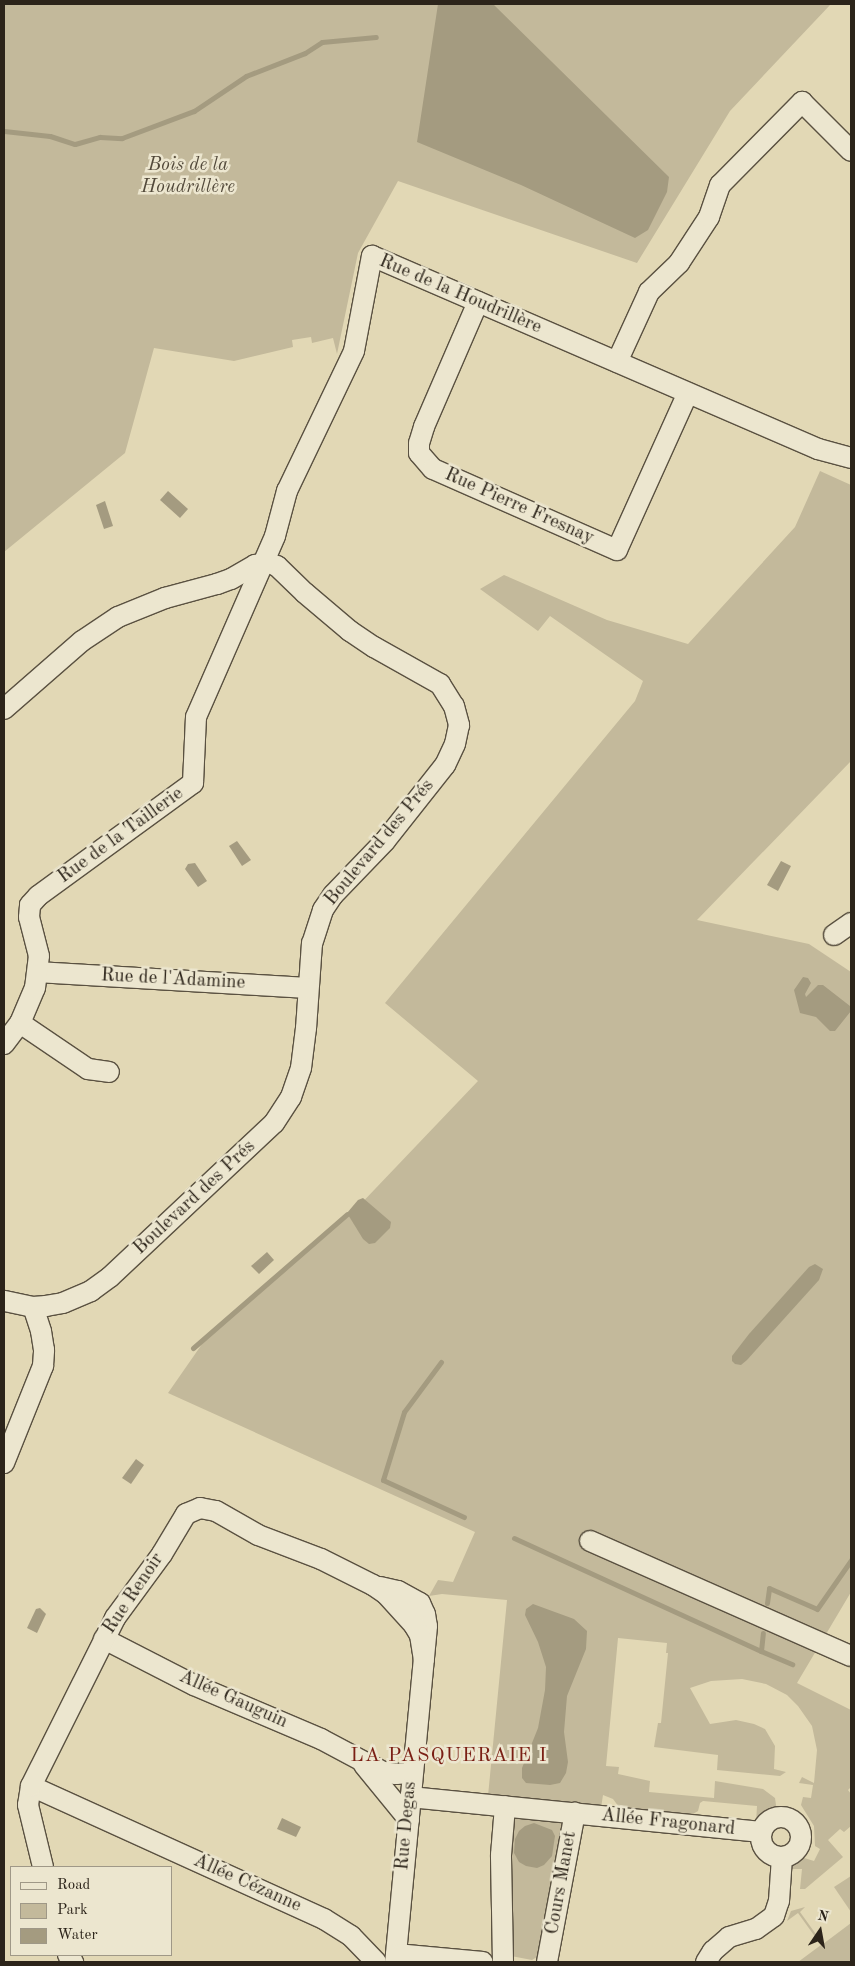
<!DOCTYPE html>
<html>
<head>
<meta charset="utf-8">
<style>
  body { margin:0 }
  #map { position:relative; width:855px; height:1966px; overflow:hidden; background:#e2d8b5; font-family:"Old Standard TT",serif }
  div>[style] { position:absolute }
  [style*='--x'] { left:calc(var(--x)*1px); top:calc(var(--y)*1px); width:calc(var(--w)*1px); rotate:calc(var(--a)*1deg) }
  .green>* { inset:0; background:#c3b99b }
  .water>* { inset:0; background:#a49b80 }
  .stream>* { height:5px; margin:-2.5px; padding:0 2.5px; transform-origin:2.5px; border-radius:2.5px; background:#a49b80 }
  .roads { filter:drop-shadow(1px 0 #5a5141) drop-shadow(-1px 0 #5a5141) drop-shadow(0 1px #5a5141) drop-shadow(0 -1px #5a5141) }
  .minor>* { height:20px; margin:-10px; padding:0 10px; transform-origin:10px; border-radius:10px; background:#ece6cf }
  .minor>.ring { margin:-10px; padding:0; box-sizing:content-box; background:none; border:20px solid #ece6cf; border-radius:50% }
  span { translate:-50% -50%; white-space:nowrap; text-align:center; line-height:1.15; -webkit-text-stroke:5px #ece6cf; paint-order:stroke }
  .park-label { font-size:19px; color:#52493a; font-style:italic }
  .street-label { font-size:19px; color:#2c241a }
  .neighbourhood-label { font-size:20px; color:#7a1f14; letter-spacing:1px }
  .frame { position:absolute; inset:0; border:5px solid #2c241a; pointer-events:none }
  .legend { position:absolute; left:10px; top:1866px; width:162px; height:90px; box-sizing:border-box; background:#ece6cf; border:1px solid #9f9887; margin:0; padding:6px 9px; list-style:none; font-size:15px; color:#2c241a }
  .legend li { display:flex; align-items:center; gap:10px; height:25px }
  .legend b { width:25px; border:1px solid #9f9887 }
  .north { position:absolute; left:795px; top:1906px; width:50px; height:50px; -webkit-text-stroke:4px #ece6cf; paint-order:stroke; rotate:12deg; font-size:14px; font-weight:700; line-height:20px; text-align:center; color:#2c241a }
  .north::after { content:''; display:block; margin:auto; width:18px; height:22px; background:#2c241a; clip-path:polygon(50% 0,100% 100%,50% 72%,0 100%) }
</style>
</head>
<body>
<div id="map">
  <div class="green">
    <div style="clip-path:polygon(4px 4px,831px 4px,730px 111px,637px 263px,398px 181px,358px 253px,337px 354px,333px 338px,312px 343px,311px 337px,292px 340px,293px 347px,234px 361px,154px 348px,125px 453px,4px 552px)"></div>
    <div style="clip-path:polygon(820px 471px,851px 485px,851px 761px,697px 920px,809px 944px,851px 972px,851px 1592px,797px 1683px,851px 1710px,851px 1787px,848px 1790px,851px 1794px,851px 1826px,844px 1832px,840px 1829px,828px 1840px,843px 1857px,805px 1889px,800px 1889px,802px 1869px,789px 1869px,791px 1862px,801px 1857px,814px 1861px,820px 1849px,815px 1846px,814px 1826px,801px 1805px,803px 1797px,811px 1798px,813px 1785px,799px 1783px,802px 1777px,814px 1783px,817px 1750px,812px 1726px,798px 1706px,787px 1695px,766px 1684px,742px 1679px,711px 1681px,690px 1688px,710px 1724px,736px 1720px,754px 1724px,765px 1729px,775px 1746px,774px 1769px,786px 1772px,780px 1776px,717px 1770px,718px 1755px,654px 1747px,658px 1723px,661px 1723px,668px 1653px,666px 1653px,667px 1643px,618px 1638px,606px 1766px,619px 1767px,618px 1774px,650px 1781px,649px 1792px,714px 1798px,715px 1781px,763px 1789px,775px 1798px,776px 1805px,775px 1809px,756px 1823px,757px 1806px,703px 1801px,700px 1803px,698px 1811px,693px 1814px,619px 1807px,613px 1799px,603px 1795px,601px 1808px,488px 1796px,507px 1600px,442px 1594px,429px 1596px,438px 1580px,453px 1582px,475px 1532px,168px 1393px,209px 1334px,355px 1210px,478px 1081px,385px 1003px,635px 701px,643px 681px,550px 616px,538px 631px,480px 589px,504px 575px,607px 620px,688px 644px,795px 527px)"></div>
    <div style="clip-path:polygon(519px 1815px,559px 1821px,563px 1829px,540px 1955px,532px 1960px,511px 1956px,506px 1833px,513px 1819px)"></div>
    <div style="clip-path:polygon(851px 1876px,851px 1912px,834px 1887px)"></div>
    <div style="clip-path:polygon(805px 1907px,800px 1912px,823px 1944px,851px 1923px,851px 1962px,798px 1962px,821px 1945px,798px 1913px,787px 1921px,791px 1911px)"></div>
  </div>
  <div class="water">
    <div style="clip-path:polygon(438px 4px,493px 4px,669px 177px,667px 192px,648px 230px,635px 238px,521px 185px,417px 142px)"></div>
    <div style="clip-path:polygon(168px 491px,188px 509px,180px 518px,160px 500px)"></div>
    <div style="clip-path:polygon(105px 501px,113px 526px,104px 529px,96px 505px)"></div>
    <div style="clip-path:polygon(237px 841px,251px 860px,242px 866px,229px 846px)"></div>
    <div style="clip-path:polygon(781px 861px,791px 866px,778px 891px,767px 885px)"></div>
    <div style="clip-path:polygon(195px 863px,207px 881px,198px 887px,185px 869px,188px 864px)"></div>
    <div style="clip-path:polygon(803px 977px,808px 978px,811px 983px,805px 994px,806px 997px,818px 985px,823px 985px,850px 1006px,851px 1011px,835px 1031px,830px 1031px,816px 1017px,800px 1013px,794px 990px)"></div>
    <div style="clip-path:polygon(363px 1198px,391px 1222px,390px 1228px,375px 1243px,369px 1244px,363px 1239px,347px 1213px,358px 1200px)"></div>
    <div style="clip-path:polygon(267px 1252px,274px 1260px,259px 1274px,251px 1266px)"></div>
    <div style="clip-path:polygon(815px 1264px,823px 1269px,819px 1280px,747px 1360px,741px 1365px,735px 1364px,732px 1361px,732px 1356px,749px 1334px,809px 1267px)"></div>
    <div style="clip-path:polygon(136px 1459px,144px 1465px,131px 1484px,122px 1478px)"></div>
    <div style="clip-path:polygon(533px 1604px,574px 1619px,587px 1631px,586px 1649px,567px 1696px,564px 1732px,568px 1762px,566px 1773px,560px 1783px,550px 1785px,526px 1783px,522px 1778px,522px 1768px,538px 1728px,545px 1690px,546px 1667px,538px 1642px,525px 1615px,526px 1609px)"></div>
    <div style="clip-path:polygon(40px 1608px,46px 1614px,37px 1633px,27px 1628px,36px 1609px)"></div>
    <div style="clip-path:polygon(282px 1818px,301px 1827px,296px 1837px,277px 1829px)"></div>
    <div style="clip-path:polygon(534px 1823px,552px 1830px,555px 1836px,552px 1856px,544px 1865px,537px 1868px,526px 1866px,519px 1862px,514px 1853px,515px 1839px,519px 1831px,525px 1826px)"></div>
  </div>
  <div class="stream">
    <div style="--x:4;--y:131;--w:46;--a:6.2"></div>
    <div style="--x:50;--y:136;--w:26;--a:18"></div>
    <div style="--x:75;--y:144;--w:26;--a:-16"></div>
    <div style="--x:100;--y:137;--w:22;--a:3"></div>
    <div style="--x:122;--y:138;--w:77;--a:-20.6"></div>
    <div style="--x:194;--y:111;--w:63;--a:-33.9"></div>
    <div style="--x:246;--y:76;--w:63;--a:-21.3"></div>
    <div style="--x:305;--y:53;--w:20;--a:-33"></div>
    <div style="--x:322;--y:42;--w:54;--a:-5.3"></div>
    <div style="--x:193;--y:1348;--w:204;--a:-41"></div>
    <div style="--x:441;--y:1362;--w:62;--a:126.5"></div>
    <div style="--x:404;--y:1412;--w:71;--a:107.2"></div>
    <div style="--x:383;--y:1480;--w:89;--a:24.6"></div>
    <div style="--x:514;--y:1538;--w:272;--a:24.6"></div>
    <div style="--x:761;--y:1651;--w:18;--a:-84"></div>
    <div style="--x:767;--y:1603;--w:15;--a:-82"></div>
    <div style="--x:769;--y:1588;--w:52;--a:23.6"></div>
    <div style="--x:817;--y:1609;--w:60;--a:-55.2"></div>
    <div style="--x:761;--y:1651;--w:34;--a:23"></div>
  </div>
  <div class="roads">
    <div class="minor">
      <div style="--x:478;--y:302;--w:136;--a:113.4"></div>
      <div style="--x:424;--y:427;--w:17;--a:107"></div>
      <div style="--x:419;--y:443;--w:10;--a:90"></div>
      <div style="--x:419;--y:453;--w:21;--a:49"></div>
      <div style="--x:433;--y:469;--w:201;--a:23.8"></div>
      <div style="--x:617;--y:550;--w:172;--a:-65.7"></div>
      <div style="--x:617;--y:362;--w:77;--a:-65.4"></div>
      <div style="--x:649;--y:292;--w:42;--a:-44"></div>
      <div style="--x:679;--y:263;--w:55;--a:-56.9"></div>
      <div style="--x:709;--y:217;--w:34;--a:-71"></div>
      <div style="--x:720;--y:185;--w:117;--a:-45.3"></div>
      <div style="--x:802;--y:102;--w:69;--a:45"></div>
      <div style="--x:4;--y:709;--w:103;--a:-41.1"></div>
      <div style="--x:82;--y:641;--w:43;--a:-33.7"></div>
      <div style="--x:118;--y:617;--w:51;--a:-22"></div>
      <div style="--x:165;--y:598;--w:54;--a:-15.1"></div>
      <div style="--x:217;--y:584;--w:15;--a:-20"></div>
      <div style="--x:231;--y:579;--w:28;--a:-30"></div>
      <div style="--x:255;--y:565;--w:14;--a:-8"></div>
      <div style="--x:269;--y:563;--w:9;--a:21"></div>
      <div style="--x:277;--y:566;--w:39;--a:44"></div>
      <div style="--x:305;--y:593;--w:59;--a:40.2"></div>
      <div style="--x:350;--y:631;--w:29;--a:34"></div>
      <div style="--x:374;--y:647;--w:76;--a:29.3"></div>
      <div style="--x:440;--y:684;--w:26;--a:58"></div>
      <div style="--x:454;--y:706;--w:20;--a:75"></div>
      <div style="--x:459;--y:725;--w:19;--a:102"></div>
      <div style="--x:455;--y:744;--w:23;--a:115"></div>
      <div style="--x:445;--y:765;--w:97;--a:128.3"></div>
      <div style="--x:385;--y:841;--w:75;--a:133.9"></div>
      <div style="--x:333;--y:895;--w:18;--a:124"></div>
      <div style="--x:323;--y:910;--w:35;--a:108"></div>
      <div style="--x:312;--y:943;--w:85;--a:94"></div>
      <div style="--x:306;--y:1028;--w:40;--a:97.1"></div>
      <div style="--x:301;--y:1068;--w:31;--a:109"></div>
      <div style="--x:291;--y:1097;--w:31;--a:123"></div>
      <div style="--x:274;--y:1123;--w:225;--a:136.8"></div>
      <div style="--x:110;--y:1277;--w:24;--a:144"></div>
      <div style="--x:91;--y:1291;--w:30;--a:157"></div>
      <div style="--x:63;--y:1303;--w:17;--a:170"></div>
      <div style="--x:46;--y:1306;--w:13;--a:176"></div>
      <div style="--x:33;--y:1307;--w:30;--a:-168"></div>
      <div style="--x:834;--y:935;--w:21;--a:-35"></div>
      <div style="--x:38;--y:972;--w:269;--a:3.4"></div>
      <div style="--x:20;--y:1023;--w:82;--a:34.1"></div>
      <div style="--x:88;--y:1069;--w:21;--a:8"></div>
      <div style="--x:4;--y:1044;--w:26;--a:-53"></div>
      <div style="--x:20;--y:1023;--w:38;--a:-67"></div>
      <div style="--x:35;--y:988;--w:32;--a:-83"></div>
      <div style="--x:39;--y:956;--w:40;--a:-104.4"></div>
      <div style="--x:29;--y:917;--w:12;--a:-85"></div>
      <div style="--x:30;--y:905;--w:12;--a:-48"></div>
      <div style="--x:38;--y:896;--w:192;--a:-36.1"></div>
      <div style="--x:193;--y:783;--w:66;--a:-87.4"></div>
      <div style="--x:196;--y:717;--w:197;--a:-66.4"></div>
      <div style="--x:275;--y:536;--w:47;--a:-75.1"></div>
      <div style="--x:287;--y:491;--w:155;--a:-64.4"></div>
      <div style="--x:354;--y:351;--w:97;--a:-79.3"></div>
      <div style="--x:372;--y:256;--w:486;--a:23.4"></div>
      <div style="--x:818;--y:449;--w:34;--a:15"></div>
      <div style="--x:4;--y:1463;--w:105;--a:-68.1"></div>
      <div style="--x:43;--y:1366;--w:16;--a:-86"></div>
      <div style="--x:44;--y:1350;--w:19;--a:-99"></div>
      <div style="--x:41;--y:1331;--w:25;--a:-108"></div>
      <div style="--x:590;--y:1541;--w:285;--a:23.8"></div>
      <div style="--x:380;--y:1587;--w:18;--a:13"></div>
      <div style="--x:398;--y:1591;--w:25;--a:29"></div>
      <div style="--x:420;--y:1603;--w:12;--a:66"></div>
      <div style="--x:425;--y:1614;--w:12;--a:81"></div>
      <div style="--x:427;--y:1626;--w:338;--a:95.4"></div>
      <div style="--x:104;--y:1639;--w:101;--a:27.1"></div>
      <div style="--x:194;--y:1685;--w:138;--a:23"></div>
      <div style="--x:321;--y:1739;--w:70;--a:28"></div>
      <div style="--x:383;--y:1772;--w:13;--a:9"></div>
      <div style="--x:396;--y:1774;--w:16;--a:-4"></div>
      <div style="--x:364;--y:1765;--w:71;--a:50.7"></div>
      <div style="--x:31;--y:1786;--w:322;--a:24.4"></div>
      <div style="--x:324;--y:1919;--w:32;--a:32"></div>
      <div style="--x:351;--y:1936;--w:36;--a:46"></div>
      <div style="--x:410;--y:1797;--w:353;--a:5.7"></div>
      <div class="ring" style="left:761px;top:1817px;width:20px;height:20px"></div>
      <div style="--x:43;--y:1867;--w:64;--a:-103.6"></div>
      <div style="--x:28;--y:1805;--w:19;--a:-81"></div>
      <div style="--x:31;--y:1786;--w:188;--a:-63.4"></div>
      <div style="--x:115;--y:1618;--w:79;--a:-53.7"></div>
      <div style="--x:162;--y:1554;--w:47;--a:-59"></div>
      <div style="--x:186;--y:1514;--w:15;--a:-23"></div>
      <div style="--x:200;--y:1508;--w:16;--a:11"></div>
      <div style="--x:216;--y:1511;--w:48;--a:29.7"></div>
      <div style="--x:258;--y:1535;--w:67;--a:20.9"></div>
      <div style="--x:321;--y:1559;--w:58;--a:26.6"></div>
      <div style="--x:373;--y:1585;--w:16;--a:35"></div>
      <div style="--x:386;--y:1594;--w:42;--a:47.9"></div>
      <div style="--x:414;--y:1625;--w:12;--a:59"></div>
      <div style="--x:420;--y:1635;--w:25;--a:81"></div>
      <div style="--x:396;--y:1954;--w:87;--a:5.3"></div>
      <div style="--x:68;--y:1955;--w:9;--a:54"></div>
      <div style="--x:503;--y:1962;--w:107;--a:-91.1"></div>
      <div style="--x:501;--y:1855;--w:49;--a:-85.3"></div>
      <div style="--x:547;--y:1962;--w:152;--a:-79.4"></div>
      <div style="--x:706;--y:1962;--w:13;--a:-58"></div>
      <div style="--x:713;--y:1951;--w:21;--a:-41"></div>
      <div style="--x:729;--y:1937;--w:28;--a:-17"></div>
      <div style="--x:756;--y:1929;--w:22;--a:-36"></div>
      <div style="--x:774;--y:1916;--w:16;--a:-72"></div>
      <div style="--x:779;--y:1901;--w:44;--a:-86.1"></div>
    </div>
  </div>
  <div class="park-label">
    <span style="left:188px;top:177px">Bois de la<br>Houdrillère</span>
  </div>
  <div class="street-label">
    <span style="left:460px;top:295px;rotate:23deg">Rue de la Houdrillère</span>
    <span style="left:519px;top:507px;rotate:24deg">Rue Pierre Fresnay</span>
    <span style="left:121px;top:836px;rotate:-36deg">Rue de la Taillerie</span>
    <span style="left:380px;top:843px;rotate:-50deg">Boulevard des Prés</span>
    <span style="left:173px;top:980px;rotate:3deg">Rue de l'Adamine</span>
    <span style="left:195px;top:1198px;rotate:-43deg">Boulevard des Prés</span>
    <span style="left:134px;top:1594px;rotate:-56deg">Rue Renoir</span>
    <span style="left:233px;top:1700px;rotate:24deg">Allée Gauguin</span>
    <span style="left:668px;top:1823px;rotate:6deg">Allée Fragonard</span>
    <span style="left:407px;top:1826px;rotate:-85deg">Rue Degas</span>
    <span style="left:562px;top:1883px;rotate:-80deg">Cours Manet</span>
    <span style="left:247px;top:1884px;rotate:24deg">Allée Cézanne</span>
  </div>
  <div class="neighbourhood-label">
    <span style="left:449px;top:1756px">LA PASQUERAIE I</span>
  </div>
  <div class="frame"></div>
  <ul class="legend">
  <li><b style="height:6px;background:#ece6cf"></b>Road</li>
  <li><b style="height:14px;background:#c3b99b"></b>Park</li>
  <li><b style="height:14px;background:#a49b80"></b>Water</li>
  </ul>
  <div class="north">N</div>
</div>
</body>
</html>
